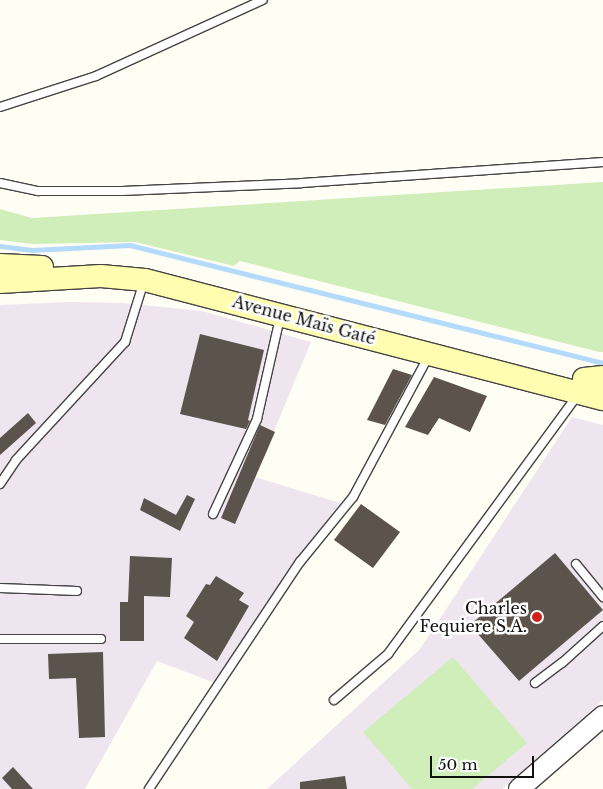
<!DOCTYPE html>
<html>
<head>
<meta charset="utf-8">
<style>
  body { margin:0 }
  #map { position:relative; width:603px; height:789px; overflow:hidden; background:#fffef4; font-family:"Libre Baskerville",serif }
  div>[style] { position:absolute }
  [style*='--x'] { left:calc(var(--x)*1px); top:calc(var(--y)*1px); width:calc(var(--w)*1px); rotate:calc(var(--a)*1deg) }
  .industrial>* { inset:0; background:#efe5ef }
  .green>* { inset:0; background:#d0eeb9 }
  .stream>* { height:4.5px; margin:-2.25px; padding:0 2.25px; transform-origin:2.25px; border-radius:2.25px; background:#b4dbfc }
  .building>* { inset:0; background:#5b534c }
  .roads { filter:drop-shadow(1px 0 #444) drop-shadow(-1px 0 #444) drop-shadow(0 1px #444) drop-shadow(0 -1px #444) }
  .service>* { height:8px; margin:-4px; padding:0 4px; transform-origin:4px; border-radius:4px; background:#fff }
  .tertiary>* { height:20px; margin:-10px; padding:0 10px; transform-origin:10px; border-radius:10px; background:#fff }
  .secondary>* { height:22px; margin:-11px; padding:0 11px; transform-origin:11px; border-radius:11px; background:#fffdaf }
  .dots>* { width:14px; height:14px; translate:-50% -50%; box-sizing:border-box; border:2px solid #fff; border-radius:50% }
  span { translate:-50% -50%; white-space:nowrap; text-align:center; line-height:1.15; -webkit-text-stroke:5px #fff; paint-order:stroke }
  .street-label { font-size:16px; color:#111 }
  .poi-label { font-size:16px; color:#111 }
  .right { translate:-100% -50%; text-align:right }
  .scale { position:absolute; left:430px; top:756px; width:104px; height:22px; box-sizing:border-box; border:2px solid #111; border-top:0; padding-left:6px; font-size:15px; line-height:18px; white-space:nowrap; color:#111; -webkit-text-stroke:4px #fff; paint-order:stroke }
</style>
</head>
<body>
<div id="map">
  <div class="industrial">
    <div style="clip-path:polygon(70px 302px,123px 303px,202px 311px,311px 342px,255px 477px,340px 503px,287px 574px,215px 683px,157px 661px,85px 789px,0 789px,0 305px)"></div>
    <div style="clip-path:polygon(572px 417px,603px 425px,603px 700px,502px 789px,267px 789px,420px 649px)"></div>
  </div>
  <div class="green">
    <div style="clip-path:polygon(603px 182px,603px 352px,599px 352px,240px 261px,234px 266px,135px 242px,32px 244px,0 240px,0 209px,32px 218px)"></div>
    <div style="clip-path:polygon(453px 657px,527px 743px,472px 789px,412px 789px,363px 732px)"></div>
  </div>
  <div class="stream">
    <div style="--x:0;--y:246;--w:32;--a:7"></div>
    <div style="--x:32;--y:250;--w:98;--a:-2.9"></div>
    <div style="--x:130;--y:245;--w:487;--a:14"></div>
  </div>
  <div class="building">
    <div style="clip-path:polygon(200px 334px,264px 350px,248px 420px,250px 421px,246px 429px,180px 414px)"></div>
    <div style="clip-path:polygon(393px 369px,412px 375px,385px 425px,367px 420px)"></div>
    <div style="clip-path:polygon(434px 377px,487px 396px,470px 432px,439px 418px,428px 435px,405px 427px)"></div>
    <div style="clip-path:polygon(28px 413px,36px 423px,0 455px,0 438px)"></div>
    <div style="clip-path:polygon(260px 425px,275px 432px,235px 524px,221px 518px)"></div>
    <div style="clip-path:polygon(187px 495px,195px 499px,180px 531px,140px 510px,144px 498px,176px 515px)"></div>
    <div style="clip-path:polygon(361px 504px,400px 532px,373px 568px,334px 540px)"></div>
    <div style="clip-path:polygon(555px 553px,603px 610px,519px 681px,470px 625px)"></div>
    <div style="clip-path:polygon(130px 556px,172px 558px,170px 597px,144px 596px,144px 641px,120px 641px,120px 602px,128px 602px)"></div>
    <div style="clip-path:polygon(216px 576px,244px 593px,239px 600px,249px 606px,217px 661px,184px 638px,194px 622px,186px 616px,206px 584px,210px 585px)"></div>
    <div style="clip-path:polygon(103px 652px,105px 737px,79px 738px,76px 678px,49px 679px,48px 654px)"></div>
    <div style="clip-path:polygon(13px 767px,33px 789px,12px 789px,2px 778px)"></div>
    <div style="clip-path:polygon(345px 776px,347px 789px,300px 789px,300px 782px)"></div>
  </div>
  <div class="roads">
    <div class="service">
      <div style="--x:0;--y:107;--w:101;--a:-17.9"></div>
      <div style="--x:96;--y:76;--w:183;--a:-24.5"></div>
      <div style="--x:0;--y:183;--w:39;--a:12"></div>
      <div style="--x:38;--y:191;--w:84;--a:0"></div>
      <div style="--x:122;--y:191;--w:180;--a:-2.5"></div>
      <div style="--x:302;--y:183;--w:302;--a:-4"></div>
      <div style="--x:0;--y:484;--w:29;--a:-56"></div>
      <div style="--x:16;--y:460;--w:161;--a:-47.3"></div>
      <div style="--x:125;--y:342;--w:64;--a:-72.7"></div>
      <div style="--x:213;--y:514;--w:105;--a:-65.1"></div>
      <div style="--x:257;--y:419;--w:104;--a:-77.2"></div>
      <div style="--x:576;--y:564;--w:43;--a:50.7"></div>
      <div style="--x:0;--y:588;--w:77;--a:2.2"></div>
      <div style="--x:0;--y:639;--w:101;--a:0"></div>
      <div style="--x:535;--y:683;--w:34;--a:-37"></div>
      <div style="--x:562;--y:663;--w:55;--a:-42.1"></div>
      <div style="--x:334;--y:700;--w:71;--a:-40.4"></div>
      <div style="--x:388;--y:654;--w:320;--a:-53.8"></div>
      <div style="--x:149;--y:789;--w:273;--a:-56.4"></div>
      <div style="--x:300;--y:562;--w:84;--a:-50.8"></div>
      <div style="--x:353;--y:497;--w:159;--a:-61.8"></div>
    </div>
    <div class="tertiary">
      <div style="--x:519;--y:789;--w:111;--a:-41"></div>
    </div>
    <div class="secondary">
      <div style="--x:0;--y:265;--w:42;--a:2.7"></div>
      <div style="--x:0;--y:282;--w:101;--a:-3.4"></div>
      <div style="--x:101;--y:276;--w:44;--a:5.2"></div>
      <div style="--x:145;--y:280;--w:473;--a:14.6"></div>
      <div style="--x:584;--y:379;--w:19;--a:-6"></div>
    </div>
  </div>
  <div class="dots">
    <div style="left:537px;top:617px;background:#cf201a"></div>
  </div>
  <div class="street-label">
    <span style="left:304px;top:320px;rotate:15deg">Avenue Maïs Gaté</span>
  </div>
  <div class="poi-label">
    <span class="right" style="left:527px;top:617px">Charles<br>Fequiere S.A.</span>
  </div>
  <div class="scale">50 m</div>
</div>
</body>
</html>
